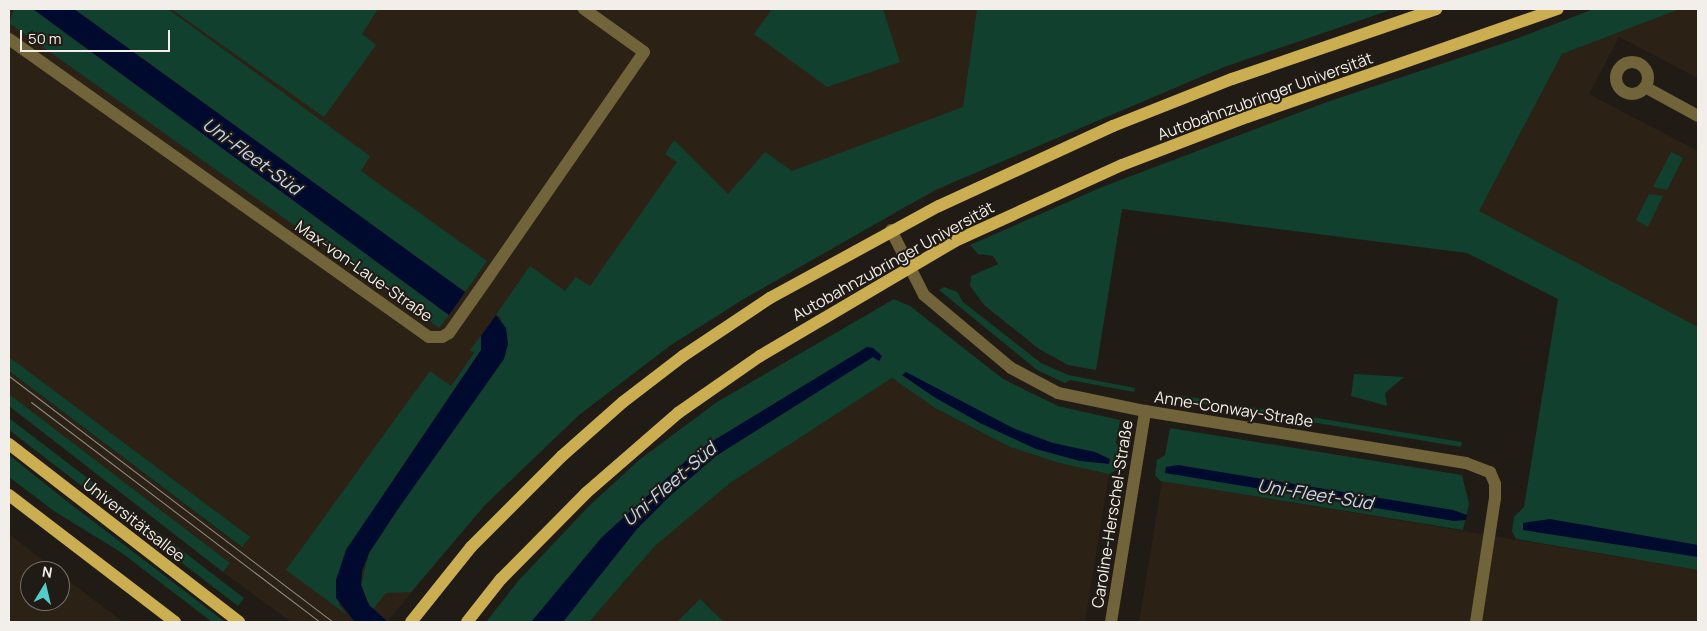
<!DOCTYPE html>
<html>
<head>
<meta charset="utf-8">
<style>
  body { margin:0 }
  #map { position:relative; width:1707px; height:631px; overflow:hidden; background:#201b14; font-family:Manrope,sans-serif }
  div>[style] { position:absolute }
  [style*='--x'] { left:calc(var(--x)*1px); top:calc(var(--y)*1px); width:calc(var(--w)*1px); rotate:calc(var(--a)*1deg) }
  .built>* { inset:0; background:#2b2115 }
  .green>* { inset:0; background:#11402e }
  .water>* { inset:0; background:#000a2f }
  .minor>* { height:12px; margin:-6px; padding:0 6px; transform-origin:6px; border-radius:6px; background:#71643a }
  .minor>.ring { margin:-6px; padding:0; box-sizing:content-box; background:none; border:12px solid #71643a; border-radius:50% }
  .major>* { height:12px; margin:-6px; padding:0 6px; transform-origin:6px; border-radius:6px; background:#caae4f }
  .tram>* { height:1px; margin:-0.5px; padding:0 0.5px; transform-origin:0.5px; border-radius:0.5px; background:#908c86 }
  span { translate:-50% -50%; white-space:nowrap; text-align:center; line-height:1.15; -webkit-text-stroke:4px #201b14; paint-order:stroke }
  .street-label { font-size:16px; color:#f2eeea }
  .water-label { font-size:18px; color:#c3d6f2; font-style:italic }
  .frame { position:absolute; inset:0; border:10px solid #f2eeea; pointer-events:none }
  .north { position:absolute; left:20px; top:561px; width:50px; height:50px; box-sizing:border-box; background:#201b14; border:1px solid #746f6a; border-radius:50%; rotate:9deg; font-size:14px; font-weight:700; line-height:20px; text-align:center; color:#f2eeea }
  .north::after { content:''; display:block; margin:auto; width:18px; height:22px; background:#53cdc9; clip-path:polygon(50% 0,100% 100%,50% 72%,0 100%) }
  .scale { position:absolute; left:20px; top:30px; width:150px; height:22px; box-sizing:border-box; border:2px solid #f2eeea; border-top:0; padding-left:6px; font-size:15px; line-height:18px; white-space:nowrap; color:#f2eeea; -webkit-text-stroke:4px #201b14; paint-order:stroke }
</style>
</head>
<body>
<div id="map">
  <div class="built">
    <div style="clip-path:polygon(9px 9px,1393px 9px,1224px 67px,968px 175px,875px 222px,742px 300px,671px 345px,579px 415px,485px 505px,387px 622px,291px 622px,223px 572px,230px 563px,9px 394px,9px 371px,241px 547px,247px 541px,9px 357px)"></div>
    <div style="clip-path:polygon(1680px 9px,1698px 9px,1698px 78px,1619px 37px,1589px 94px,1698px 151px,1698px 327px,1478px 212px,1562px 54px)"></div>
    <div style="clip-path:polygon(892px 378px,935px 408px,1010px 447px,1059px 463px,1109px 474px,1085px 622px,589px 622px,655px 546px,730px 483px)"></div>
    <div style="clip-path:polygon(1162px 481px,1698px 570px,1698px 622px,1139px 622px)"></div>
    <div style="clip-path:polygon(9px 534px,57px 571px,30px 571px,30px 601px,60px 601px,60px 574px,123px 622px,9px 622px)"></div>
  </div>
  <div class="green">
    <div style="clip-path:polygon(14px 9px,33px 9px,449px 315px,439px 328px,9px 23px)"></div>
    <div style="clip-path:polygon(74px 9px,168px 9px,370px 156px,361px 171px,487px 261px,465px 292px)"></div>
    <div style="clip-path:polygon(171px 9px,378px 9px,362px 34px,376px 45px,324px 117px)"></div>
    <div style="clip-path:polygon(772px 9px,883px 9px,900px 62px,827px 87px,754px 34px)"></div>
    <div style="clip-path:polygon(977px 9px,1393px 9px,1224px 67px,935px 190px,742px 300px,671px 345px,579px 415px,485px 505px,411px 592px,386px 593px,373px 609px,369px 605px,361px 585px,369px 553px,396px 512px,502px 319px,496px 315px,530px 266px,565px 291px,576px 277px,590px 286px,677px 162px,665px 154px,674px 140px,728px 194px,765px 152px,792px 171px,963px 107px)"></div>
    <div style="clip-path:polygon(1594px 9px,1680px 9px,1562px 54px,1479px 211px,1698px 327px,1698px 570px,1516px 539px,1512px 531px,1514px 517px,1524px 507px,1558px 299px,1467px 253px,1122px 209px,1096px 370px,1068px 365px,1039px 349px,984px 305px,970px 286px,971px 276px,998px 264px,993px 256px,978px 254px,970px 245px,1102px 187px,1327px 102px,1513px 40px)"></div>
    <div style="clip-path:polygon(1671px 152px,1683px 158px,1667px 190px,1653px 187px)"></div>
    <div style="clip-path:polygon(1649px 194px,1663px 196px,1648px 227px,1636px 220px)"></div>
    <div style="clip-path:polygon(944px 287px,957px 292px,963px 302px,1041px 363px,1068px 375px,1135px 388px,1134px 392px,1070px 380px,1065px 383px,1037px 370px,939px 290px)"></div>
    <div style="clip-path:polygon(894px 299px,910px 306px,1003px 379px,1058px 406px,1120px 420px,1116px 443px,1122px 453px,1119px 469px,1109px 474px,1059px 463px,1010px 447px,935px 408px,892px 378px,730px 483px,655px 546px,589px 622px,486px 622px,519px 580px,589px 506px,639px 460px,717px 402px)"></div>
    <div style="clip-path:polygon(481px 336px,481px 350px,346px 550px,339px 605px,347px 615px,286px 570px,430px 371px,451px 386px,474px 353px,470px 350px)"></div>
    <div style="clip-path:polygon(9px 357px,250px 537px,242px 547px,9px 371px)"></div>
    <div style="clip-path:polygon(1354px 374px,1355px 374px,1404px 377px,1385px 393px,1387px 406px,1351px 396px)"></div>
    <div style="clip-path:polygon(1166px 393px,1462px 442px,1461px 447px,1166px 398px)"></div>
    <div style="clip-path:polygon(9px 394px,230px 563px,223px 572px,9px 406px)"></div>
    <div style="clip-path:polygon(9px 418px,244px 598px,238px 606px,9px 430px)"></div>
    <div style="clip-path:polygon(1170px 428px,1462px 475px,1469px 504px,1463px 530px,1160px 481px,1155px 475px,1157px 460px,1165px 455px)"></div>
    <div style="clip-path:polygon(9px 455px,64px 499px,225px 622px,212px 622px,122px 553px,54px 511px,9px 477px)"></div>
    <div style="clip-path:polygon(700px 599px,724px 622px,677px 622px)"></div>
  </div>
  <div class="water">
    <div style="clip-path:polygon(33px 9px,74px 9px,465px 292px,449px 315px)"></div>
    <div style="clip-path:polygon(496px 315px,506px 328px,508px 344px,504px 359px,396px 512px,369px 553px,362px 571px,361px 585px,369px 605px,388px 622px,355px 622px,336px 598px,336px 580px,346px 550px,481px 350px,481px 336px)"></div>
    <div style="clip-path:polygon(867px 347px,873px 348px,882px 356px,879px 361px,873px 357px,716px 456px,672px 494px,637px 529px,563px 622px,531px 622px,602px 537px,698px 450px)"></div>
    <div style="clip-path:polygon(906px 372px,1015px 429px,1053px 443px,1095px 452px,1110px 459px,1109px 464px,1080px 461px,1036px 449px,980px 423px,934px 397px,902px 375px)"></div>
    <div style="clip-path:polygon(1178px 465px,1453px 510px,1467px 515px,1466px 520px,1454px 521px,1165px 473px,1166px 467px)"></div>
    <div style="clip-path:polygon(1550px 519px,1698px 545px,1698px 557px,1523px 530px,1523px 523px)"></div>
  </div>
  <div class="minor">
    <div style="--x:9;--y:39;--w:515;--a:35.36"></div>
    <div style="--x:429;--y:337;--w:13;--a:0"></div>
    <div style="--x:442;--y:337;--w:8;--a:-30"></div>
    <div style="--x:449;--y:333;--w:70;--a:-54.9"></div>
    <div style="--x:489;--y:276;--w:272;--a:-55.3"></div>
    <div style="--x:644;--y:52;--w:74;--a:-144.4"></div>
    <div class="ring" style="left:1616px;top:62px;width:20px;height:20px"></div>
    <div style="--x:1645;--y:87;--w:60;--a:28.7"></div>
    <div style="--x:891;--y:230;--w:73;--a:63.1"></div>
    <div style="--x:924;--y:295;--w:114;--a:40"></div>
    <div style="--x:1011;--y:368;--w:53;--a:28"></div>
    <div style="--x:1058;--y:393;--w:89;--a:11.7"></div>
    <div style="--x:1145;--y:411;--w:325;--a:9.2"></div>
    <div style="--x:1466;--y:463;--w:26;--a:21"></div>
    <div style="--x:1490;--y:472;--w:13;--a:67"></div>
    <div style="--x:1495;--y:484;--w:14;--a:90"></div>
    <div style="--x:1495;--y:498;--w:125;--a:98.7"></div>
    <div style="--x:1111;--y:622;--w:214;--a:-80.8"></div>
  </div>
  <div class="major">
    <div style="--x:9;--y:444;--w:291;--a:37.7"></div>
    <div style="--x:9;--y:495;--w:209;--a:37.4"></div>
    <div style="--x:411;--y:622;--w:96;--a:-51.3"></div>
    <div style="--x:471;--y:547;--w:129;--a:-45"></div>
    <div style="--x:562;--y:456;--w:81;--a:-41.5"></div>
    <div style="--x:623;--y:402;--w:76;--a:-37.5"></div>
    <div style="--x:683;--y:356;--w:105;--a:-33.7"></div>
    <div style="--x:770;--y:298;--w:192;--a:-28.6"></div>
    <div style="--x:939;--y:206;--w:192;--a:-24.7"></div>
    <div style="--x:1113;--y:126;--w:128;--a:-21.6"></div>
    <div style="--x:1232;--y:79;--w:216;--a:-18.9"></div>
    <div style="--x:467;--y:622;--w:55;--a:-51.7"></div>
    <div style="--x:501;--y:579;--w:121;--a:-45.3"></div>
    <div style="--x:586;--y:493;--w:122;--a:-41"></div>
    <div style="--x:678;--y:413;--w:100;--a:-34.8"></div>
    <div style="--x:760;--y:356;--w:226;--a:-30.5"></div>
    <div style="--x:955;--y:241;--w:183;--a:-24.5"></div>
    <div style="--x:1122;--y:165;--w:134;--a:-21"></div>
    <div style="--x:1247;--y:117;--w:329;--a:-19.2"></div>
  </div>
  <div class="tram">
    <div style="--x:9;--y:376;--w:407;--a:37.2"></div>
    <div style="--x:31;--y:402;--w:363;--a:37.3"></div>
  </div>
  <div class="street-label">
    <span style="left:1265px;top:96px;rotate:-20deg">Autobahnzubringer Universität</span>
    <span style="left:893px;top:261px;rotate:-29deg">Autobahnzubringer Universität</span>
    <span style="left:364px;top:271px;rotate:35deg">Max-von-Laue-Straße</span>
    <span style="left:1234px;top:409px;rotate:9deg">Anne-Conway-Straße</span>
    <span style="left:1112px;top:514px;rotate:-81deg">Caroline-Herschel-Straße</span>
    <span style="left:134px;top:520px;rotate:38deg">Universitätsallee</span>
  </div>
  <div class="water-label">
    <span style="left:252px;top:156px;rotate:36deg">Uni-Fleet-Süd</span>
    <span style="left:669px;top:484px;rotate:-41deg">Uni-Fleet-Süd</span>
    <span style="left:1315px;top:494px;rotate:9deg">Uni-Fleet-Süd</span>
  </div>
  <div class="frame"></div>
  <div class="north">N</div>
  <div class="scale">50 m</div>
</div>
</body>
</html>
